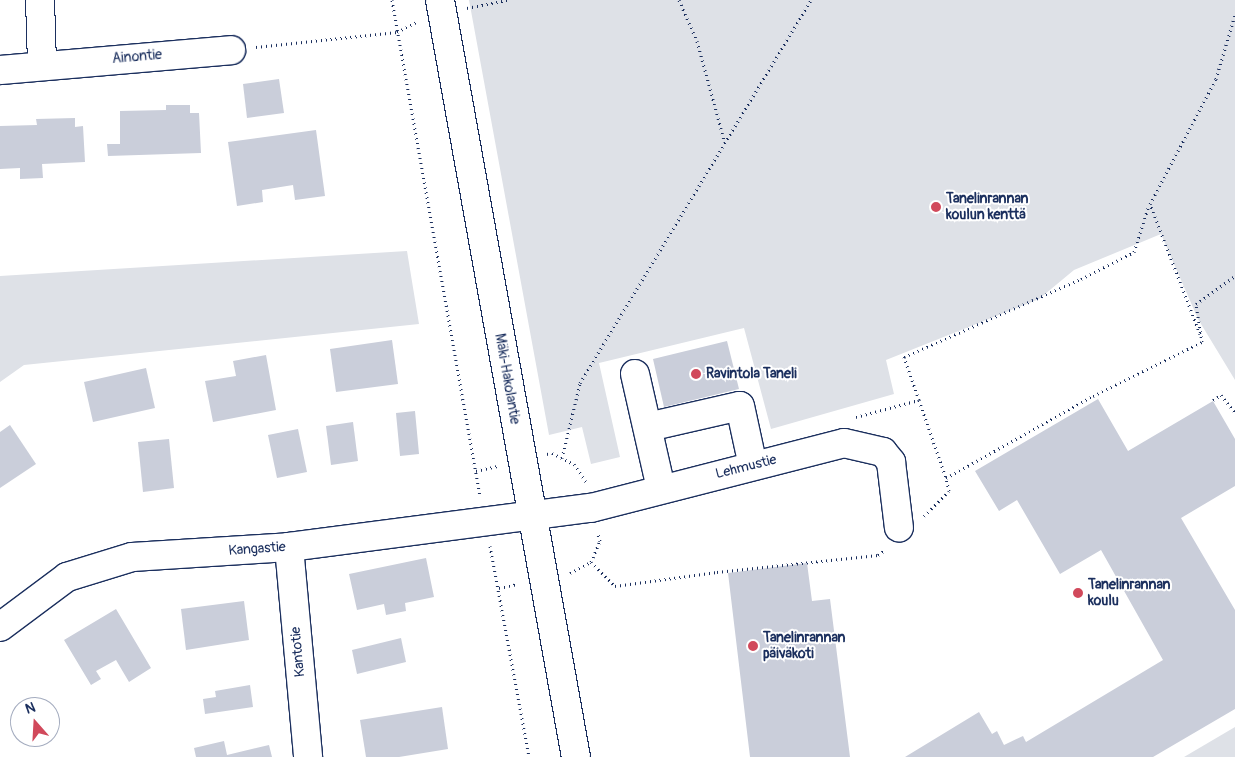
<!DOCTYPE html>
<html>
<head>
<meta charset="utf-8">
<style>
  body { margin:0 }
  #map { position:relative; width:1235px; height:757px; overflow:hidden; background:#fff; font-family:Pangolin,sans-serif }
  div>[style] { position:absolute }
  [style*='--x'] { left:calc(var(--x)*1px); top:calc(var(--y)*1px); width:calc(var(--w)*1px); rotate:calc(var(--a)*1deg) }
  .green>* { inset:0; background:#dee1e7 }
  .building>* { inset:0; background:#caceda }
  .path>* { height:3px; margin-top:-1.5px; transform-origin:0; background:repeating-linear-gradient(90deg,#1b2f5e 0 1px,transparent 0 5px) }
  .roads { filter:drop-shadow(1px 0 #1b2f5e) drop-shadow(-1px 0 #1b2f5e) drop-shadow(0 1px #1b2f5e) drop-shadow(0 -1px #1b2f5e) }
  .minor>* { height:28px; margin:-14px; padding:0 14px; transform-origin:14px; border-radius:14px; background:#fff }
  .dots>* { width:14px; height:14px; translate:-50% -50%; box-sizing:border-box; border:2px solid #fff; border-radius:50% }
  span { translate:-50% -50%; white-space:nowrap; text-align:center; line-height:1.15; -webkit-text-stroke:4px #fff; paint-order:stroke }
  .street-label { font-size:14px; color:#1b2f5e }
  .poi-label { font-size:14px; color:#1b2f5e; font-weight:700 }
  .left { translate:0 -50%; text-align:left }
  .north { position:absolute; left:10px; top:697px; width:50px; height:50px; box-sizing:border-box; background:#fff; border:1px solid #a4acbf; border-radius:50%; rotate:341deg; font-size:14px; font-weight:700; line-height:20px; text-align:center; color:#1b2f5e }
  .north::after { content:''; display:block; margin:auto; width:18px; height:22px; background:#d1495b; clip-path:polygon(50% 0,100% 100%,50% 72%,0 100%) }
</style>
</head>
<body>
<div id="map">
  <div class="green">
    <div style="clip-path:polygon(469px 0,1235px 0,1235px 380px,1198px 319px,1161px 234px,1074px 270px,1039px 299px,886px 360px,894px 394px,771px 429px,744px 328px,599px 363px,620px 457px,591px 464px,582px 427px,549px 435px)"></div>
    <div style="clip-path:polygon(407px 251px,419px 324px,24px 365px,0 382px,0 276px)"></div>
    <div style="clip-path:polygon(1235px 727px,1235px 757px,1184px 757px)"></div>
  </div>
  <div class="building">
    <div style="clip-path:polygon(279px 79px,284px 113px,247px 118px,243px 84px)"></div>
    <div style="clip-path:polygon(166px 105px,190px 105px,190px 113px,199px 113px,201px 153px,108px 156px,107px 144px,120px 144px,120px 111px,166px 110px)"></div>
    <div style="clip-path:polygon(75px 118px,75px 127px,83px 126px,85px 162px,42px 164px,43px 178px,20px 179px,20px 168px,0 169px,0 126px,37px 125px,36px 119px)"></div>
    <div style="clip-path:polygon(316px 130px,325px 196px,295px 200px,293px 185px,262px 190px,263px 202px,237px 206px,228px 142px)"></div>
    <div style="clip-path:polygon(392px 340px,398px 384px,336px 392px,330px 349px)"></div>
    <div style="clip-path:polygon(727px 341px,739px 389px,664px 407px,653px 359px)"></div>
    <div style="clip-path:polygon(266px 355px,276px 410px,213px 422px,205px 381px,236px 376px,233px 361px)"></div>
    <div style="clip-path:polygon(146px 368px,155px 408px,93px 422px,84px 382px)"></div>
    <div style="clip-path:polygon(1098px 399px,1128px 451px,1213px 401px,1235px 439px,1235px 486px,1181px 518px,1235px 610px,1235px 709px,1153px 757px,905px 757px,979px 712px,992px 734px,997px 731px,1004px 745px,1023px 736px,1026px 742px,1163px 660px,1101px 550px,1060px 574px,1017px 500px,999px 511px,975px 471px)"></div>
    <div style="clip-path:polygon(415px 411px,419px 454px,400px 456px,396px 413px)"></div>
    <div style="clip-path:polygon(353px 422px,358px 461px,331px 465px,326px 426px)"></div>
    <div style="clip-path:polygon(10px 425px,36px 464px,0 488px,0 432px)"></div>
    <div style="clip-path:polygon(298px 429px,307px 472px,277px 478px,268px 435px)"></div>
    <div style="clip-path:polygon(169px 439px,174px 488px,143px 492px,138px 442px)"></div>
    <div style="clip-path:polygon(426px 558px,434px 597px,405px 603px,406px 611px,386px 615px,384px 604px,357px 610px,349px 574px)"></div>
    <div style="clip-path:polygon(807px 563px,812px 601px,830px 599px,850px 757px,750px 757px,728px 573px)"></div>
    <div style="clip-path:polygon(244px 601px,249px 640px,186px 650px,181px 609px)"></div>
    <div style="clip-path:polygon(116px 609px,151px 668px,129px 682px,116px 660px,96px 671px,101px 679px,91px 685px,64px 640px)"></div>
    <div style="clip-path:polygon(401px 638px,406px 662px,357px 674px,352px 650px)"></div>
    <div style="clip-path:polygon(250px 685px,253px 707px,205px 714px,203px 699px,216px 697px,215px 691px)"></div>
    <div style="clip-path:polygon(442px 707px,448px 749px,399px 757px,366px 757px,360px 720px)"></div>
    <div style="clip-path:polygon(224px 741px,227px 755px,269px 745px,272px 757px,196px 757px,194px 748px)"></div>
  </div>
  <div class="path">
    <div style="--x:392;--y:0;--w:504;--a:79.94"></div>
    <div style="--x:679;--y:0;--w:45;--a:66.3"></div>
    <div style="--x:697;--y:41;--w:103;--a:74.7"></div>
    <div style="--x:467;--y:8;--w:41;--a:-11.3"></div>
    <div style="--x:256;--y:47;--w:142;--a:-6.1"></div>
    <div style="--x:397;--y:32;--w:22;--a:-27"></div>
    <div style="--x:1200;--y:334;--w:139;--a:-111"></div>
    <div style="--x:1150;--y:204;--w:141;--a:-62.2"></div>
    <div style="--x:1216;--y:79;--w:67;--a:-73.5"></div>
    <div style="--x:919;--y:400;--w:46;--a:-109.2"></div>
    <div style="--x:904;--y:357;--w:193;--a:-23.8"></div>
    <div style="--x:1081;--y:279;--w:59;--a:-27"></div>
    <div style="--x:1134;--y:252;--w:49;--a:-72.3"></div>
    <div style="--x:1213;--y:400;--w:9;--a:-32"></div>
    <div style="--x:1221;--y:395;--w:22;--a:51"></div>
    <div style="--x:856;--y:417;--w:65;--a:-15.1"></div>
    <div style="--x:919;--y:400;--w:83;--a:70.9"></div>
    <div style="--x:547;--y:454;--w:5;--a:-11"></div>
    <div style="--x:552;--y:453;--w:25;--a:27"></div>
    <div style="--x:574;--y:464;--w:22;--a:56"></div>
    <div style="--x:562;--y:458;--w:77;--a:-76.5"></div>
    <div style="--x:580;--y:383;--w:447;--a:-58.9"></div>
    <div style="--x:476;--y:471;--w:22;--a:-13"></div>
    <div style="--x:924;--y:516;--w:35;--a:-45"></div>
    <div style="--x:949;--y:491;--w:13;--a:-103"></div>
    <div style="--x:946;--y:478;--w:168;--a:-29.2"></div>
    <div style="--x:1093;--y:396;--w:122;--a:-26.4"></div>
    <div style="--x:1202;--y:342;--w:38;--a:-99"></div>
    <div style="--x:1196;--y:304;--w:48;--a:-35.7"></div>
    <div style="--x:490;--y:546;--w:215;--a:79.5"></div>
    <div style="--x:591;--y:562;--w:23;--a:-67"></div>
    <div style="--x:600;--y:541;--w:7;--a:-106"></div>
    <div style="--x:570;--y:573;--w:24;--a:-28"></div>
    <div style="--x:591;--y:562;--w:34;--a:45"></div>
    <div style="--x:615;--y:586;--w:103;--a:-7.8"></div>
    <div style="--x:717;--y:572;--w:162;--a:-6"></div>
    <div style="--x:878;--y:555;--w:9;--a:-36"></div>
    <div style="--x:499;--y:588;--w:19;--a:-12"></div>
  </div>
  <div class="roads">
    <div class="minor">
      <div style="--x:40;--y:0;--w:65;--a:88.2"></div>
      <div style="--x:440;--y:0;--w:769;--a:79.82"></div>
      <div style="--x:0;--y:70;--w:232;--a:-4.9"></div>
      <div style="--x:635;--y:374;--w:117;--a:77.2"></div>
      <div style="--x:648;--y:427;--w:94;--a:-12.9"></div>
      <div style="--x:740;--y:406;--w:61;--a:77.8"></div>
      <div style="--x:289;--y:547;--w:211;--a:84.8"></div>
      <div style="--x:0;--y:627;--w:84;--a:-36.7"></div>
      <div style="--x:67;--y:577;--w:68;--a:-17.1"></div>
      <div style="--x:132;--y:557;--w:157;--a:-3.6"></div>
      <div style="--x:289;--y:547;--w:305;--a:-7.4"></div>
      <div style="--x:591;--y:508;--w:261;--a:-14.4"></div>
      <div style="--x:844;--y:443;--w:40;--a:13"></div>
      <div style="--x:883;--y:452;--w:13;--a:51"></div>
      <div style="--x:891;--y:462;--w:66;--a:83.1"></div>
    </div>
  </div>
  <div class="dots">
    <div style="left:936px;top:207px;background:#d1495b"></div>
    <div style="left:696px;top:374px;background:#d1495b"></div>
    <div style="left:1078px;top:593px;background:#d1495b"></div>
    <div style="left:753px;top:646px;background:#d1495b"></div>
  </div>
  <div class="street-label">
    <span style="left:137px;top:57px;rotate:-5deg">Ainontie</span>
    <span style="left:507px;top:379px;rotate:80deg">Mäki-Hakolantie</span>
    <span style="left:746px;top:467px;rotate:-14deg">Lehmustie</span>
    <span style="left:257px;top:549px;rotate:-4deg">Kangastie</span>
    <span style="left:298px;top:652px;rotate:-95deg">Kantotie</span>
  </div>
  <div class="poi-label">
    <span class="left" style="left:946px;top:207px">Tanelinrannan<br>koulun kenttä</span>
    <span class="left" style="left:706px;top:374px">Ravintola Taneli</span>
    <span class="left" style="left:1088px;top:593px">Tanelinrannan<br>koulu</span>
    <span class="left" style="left:763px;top:646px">Tanelinrannan<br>päiväkoti</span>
  </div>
  <div class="north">N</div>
</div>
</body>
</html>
